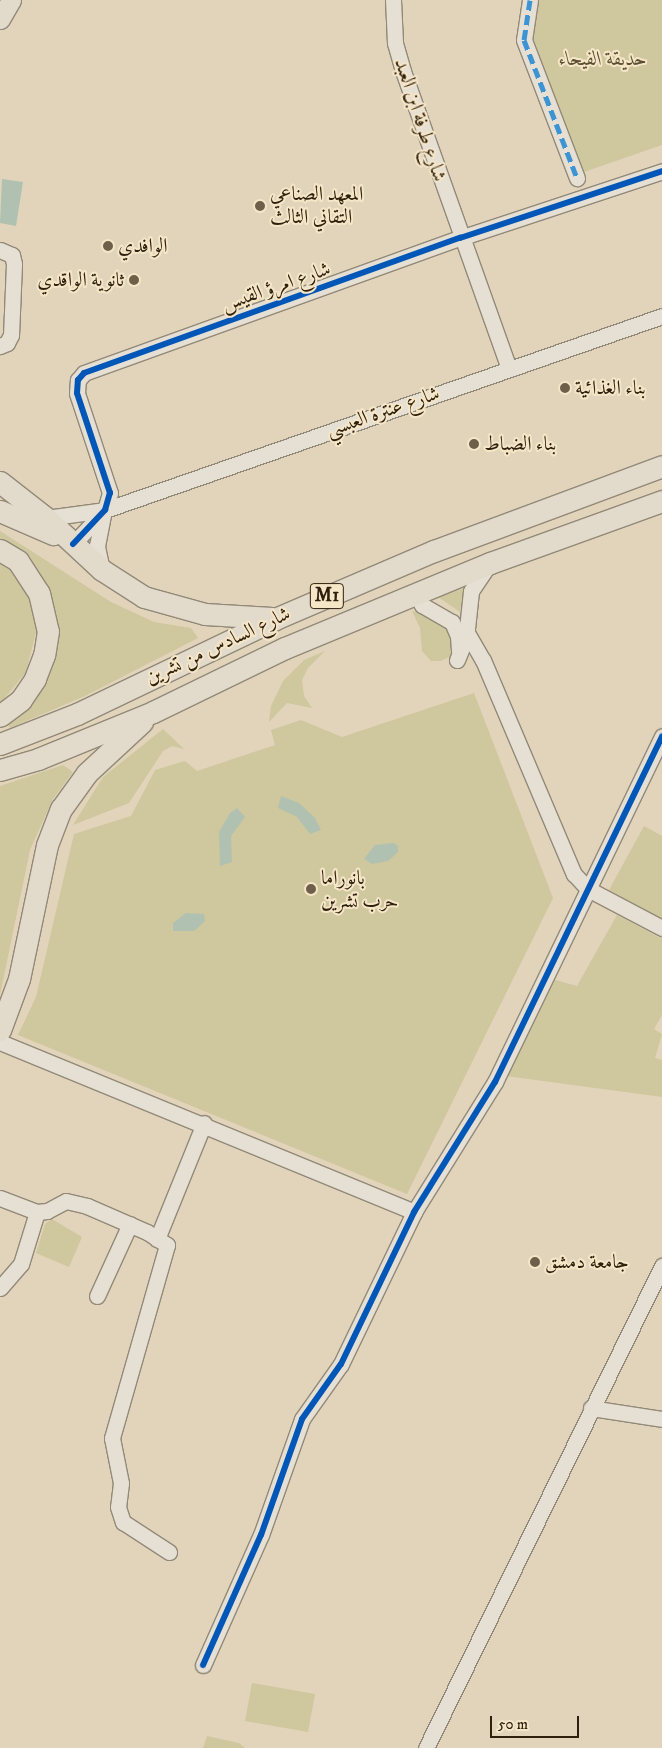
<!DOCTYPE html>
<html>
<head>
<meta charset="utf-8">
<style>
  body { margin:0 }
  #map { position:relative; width:662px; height:1748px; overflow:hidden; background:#e1d4bb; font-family:"IM FELL DW Pica",Amiri,serif }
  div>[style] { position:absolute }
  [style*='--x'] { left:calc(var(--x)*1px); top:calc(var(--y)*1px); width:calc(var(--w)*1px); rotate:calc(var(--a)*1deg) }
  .green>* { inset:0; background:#cfc79d }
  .water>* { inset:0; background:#b0c1b1 }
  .roads { filter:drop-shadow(1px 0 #928978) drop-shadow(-1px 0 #928978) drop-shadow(0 1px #928978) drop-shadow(0 -1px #928978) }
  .minor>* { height:15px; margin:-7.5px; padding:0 7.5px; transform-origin:7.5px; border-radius:7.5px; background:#e6dfd3 }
  .major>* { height:19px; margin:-9.5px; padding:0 9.5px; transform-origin:9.5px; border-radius:9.5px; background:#e2dacb }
  .highway>* { height:21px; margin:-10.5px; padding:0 10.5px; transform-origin:10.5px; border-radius:10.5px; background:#e2dacb }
  .quiet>* { height:5px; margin-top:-2.5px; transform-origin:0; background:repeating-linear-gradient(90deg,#3d94d2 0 10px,transparent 0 15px) }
  .cycleway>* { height:6px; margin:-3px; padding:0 3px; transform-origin:3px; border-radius:3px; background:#0057b8 }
  .dots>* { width:14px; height:14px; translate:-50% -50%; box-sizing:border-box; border:2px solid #f6e6c8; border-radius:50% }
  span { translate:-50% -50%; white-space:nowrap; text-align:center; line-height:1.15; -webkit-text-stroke:4px #f6e6c8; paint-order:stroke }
  .shield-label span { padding:1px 4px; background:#f6e6c8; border:1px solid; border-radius:4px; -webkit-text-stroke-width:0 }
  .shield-label { font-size:19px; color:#2f200d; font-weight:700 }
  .park-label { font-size:20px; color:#5b4f31; font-style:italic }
  .street-label { font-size:20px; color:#2f200d }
  .poi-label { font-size:20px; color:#2f200d }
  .left { translate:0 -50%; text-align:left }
  .right { translate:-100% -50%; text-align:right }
  .scale { position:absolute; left:490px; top:1716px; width:89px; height:22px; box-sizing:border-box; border:2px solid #2f200d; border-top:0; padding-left:6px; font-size:15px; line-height:18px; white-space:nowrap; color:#2f200d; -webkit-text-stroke:4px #f6e6c8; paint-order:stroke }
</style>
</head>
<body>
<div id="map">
  <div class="green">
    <div style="clip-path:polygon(535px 0,662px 0,662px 145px,581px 173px,531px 32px)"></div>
    <div style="clip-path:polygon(0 531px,111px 602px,154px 622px,191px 628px,198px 638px,85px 696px,10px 728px,5px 720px,31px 701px,50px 670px,57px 634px,50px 597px,36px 569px,0 540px)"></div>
    <div style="clip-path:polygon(0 564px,11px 571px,29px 597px,37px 628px,26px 672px,0 704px)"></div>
    <div style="clip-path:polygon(470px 586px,460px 612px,438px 597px)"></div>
    <div style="clip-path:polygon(412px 611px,436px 613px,456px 636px,453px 655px,441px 661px,431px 661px,422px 651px,420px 628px)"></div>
    <div style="clip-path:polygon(325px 651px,308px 668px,302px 680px,304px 696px,312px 708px,287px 703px,269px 722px,271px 706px,283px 681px,304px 660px)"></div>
    <div style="clip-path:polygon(474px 693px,553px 898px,407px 1194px,18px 1035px,36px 997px,74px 834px,131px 816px,155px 770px,185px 761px,197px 771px,275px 745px,271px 730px,301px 720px,342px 737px)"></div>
    <div style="clip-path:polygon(163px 729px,184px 749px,172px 746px,163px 751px,129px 803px,73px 825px,103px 777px)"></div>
    <div style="clip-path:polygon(63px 765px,73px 772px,53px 799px,30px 850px,0 995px,0 786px)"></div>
    <div style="clip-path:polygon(644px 826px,662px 836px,662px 919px,609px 890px)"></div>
    <div style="clip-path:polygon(617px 915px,662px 939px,662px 1015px,654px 1029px,662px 1034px,655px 1058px,662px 1060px,662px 1097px,506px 1076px,552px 979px,577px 986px)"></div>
    <div style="clip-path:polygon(52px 1219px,82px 1237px,69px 1267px,36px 1253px,45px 1224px)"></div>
    <div style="clip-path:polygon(252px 1683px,315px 1694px,308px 1732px,245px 1721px)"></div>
    <div style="clip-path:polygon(207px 1736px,239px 1743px,245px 1748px,203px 1748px)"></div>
  </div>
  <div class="water">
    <div style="clip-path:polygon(2px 179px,23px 182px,16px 226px,0 223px)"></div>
    <div style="clip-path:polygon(281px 796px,299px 803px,315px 818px,321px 830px,310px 834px,297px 817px,278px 808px)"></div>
    <div style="clip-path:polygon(237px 808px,245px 817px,231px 836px,232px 862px,220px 866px,219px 832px,230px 813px)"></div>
    <div style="clip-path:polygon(393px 843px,398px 846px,398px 852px,388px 861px,372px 864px,364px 859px,375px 845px)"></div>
    <div style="clip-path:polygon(186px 913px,204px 914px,205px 921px,194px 931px,173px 931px,173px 923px)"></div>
  </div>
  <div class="roads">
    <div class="minor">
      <div style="--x:393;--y:0;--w:43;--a:87.3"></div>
      <div style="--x:395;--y:43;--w:29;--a:74"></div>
      <div style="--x:403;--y:71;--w:315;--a:70.4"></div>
      <div style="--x:530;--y:0;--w:40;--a:98.5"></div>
      <div style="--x:524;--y:40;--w:148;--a:69"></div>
      <div style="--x:0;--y:250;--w:13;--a:23"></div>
      <div style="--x:12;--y:255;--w:9;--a:77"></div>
      <div style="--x:14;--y:264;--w:71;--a:92.4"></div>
      <div style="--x:11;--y:335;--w:9;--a:117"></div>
      <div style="--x:7;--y:343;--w:8;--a:157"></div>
      <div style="--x:46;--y:518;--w:60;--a:-7.7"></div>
      <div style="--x:105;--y:510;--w:590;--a:-19.2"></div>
      <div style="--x:73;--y:544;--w:47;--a:-46.7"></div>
      <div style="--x:105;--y:510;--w:18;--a:-74"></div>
      <div style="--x:110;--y:493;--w:105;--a:-108.3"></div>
      <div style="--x:77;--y:393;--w:13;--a:-86"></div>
      <div style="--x:78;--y:380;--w:9;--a:-49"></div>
      <div style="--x:84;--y:373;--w:400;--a:-19.8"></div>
      <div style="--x:460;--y:238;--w:213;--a:-18.3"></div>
      <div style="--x:102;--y:570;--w:25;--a:-102"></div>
      <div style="--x:97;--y:546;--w:36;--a:-79"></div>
      <div style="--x:416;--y:594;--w:13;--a:61"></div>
      <div style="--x:422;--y:605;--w:34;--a:30"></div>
      <div style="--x:452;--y:622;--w:15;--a:67"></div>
      <div style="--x:458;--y:636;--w:15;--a:86"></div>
      <div style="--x:466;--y:631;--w:34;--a:60"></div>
      <div style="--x:483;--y:660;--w:233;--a:67"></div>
      <div style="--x:574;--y:874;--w:21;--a:47"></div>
      <div style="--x:588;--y:889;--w:84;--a:27.8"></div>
      <div style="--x:457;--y:660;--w:24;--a:-68"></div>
      <div style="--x:466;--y:638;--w:47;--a:-83.9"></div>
      <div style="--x:471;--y:591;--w:34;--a:-56"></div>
      <div style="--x:0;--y:1042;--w:448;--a:22.3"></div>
      <div style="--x:0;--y:1198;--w:40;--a:21"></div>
      <div style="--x:37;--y:1212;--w:10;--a:-6"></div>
      <div style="--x:47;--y:1211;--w:21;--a:-28"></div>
      <div style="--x:66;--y:1201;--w:22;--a:13"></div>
      <div style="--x:87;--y:1206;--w:65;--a:23.4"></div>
      <div style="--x:147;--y:1232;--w:24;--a:33"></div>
      <div style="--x:167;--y:1245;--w:201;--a:105.9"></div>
      <div style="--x:112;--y:1438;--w:46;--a:78.7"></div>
      <div style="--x:121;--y:1483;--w:24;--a:97"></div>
      <div style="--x:118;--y:1507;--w:16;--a:72"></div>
      <div style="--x:123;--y:1522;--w:55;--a:33.1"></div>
      <div style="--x:157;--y:1239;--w:125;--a:-67.9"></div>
      <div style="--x:0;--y:1288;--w:32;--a:-49"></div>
      <div style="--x:21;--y:1264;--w:54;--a:-72.9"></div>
      <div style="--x:97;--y:1296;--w:79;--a:-65.4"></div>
      <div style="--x:591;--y:1408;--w:72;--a:8.8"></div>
      <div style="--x:203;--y:1665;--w:142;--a:-66"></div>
      <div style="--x:261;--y:1535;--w:123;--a:-70.5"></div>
      <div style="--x:302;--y:1419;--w:67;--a:-54.7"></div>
      <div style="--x:341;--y:1364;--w:169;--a:-64.3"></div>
      <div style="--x:414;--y:1212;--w:153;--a:-58.1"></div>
      <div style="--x:495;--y:1082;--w:384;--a:-64.2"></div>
      <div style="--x:426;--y:1748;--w:537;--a:-63.91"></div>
    </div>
    <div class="major">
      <div style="--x:0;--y:19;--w:22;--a:-60"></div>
    </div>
    <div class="highway">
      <div style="--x:0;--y:482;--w:58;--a:38"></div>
      <div style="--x:46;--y:518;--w:76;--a:42.9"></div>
      <div style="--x:102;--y:570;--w:50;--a:32.7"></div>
      <div style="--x:144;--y:597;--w:63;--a:15.6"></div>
      <div style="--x:205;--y:614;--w:67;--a:3.4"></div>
      <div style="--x:0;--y:511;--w:58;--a:23.5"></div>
      <div style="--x:0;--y:550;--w:21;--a:31"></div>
      <div style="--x:18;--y:561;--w:38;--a:57"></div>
      <div style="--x:39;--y:593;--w:39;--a:77"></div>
      <div style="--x:48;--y:631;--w:24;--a:99"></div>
      <div style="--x:44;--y:655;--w:26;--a:111"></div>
      <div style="--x:35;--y:679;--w:25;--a:124"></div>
      <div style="--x:21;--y:700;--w:26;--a:143"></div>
      <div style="--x:0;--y:744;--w:83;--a:-21.3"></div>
      <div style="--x:77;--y:714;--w:220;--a:-25.6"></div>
      <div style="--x:275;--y:619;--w:173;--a:-23.2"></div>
      <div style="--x:434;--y:551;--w:243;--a:-20.4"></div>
      <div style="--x:0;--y:770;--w:40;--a:-16"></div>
      <div style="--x:38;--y:759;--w:124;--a:-22.2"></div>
      <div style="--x:153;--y:712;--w:147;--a:-25.9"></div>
      <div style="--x:285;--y:648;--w:222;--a:-22.5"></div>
      <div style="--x:490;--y:563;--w:183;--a:-19.8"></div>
      <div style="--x:0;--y:1030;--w:54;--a:-69.6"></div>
      <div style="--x:19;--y:979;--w:137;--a:-78.2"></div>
      <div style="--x:47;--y:845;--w:39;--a:-69"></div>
      <div style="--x:61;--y:809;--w:44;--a:-54.2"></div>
      <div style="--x:87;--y:773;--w:75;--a:-42.8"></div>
    </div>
  </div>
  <div class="quiet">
    <div style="--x:530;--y:0;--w:40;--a:98.5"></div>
    <div style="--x:524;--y:40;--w:148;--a:69"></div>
  </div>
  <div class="cycleway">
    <div style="--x:73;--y:544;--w:47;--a:-46.7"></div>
    <div style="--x:105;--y:510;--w:18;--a:-74"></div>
    <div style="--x:110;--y:493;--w:105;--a:-108.3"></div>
    <div style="--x:77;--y:393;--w:13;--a:-86"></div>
    <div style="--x:78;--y:380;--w:9;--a:-49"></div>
    <div style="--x:84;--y:373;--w:400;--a:-19.8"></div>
    <div style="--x:460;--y:238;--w:213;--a:-18.3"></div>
    <div style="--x:203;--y:1665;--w:142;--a:-66"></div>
    <div style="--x:261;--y:1535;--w:123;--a:-70.5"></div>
    <div style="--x:302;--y:1419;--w:67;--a:-54.7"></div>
    <div style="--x:341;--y:1364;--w:169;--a:-64.3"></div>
    <div style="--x:414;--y:1212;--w:153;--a:-58.1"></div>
    <div style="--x:495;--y:1082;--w:384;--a:-64.2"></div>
  </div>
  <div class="dots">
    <div style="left:260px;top:206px;background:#6d5f4a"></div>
    <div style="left:108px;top:246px;background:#6d5f4a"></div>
    <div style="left:134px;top:280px;background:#6d5f4a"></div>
    <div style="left:565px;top:388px;background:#6d5f4a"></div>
    <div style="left:474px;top:444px;background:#6d5f4a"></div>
    <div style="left:311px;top:889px;background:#6d5f4a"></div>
    <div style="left:535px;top:1262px;background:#6d5f4a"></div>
  </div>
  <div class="shield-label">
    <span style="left:327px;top:596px">M1</span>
  </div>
  <div class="park-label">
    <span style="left:603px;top:59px">حديقة الفيحاء</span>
  </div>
  <div class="street-label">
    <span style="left:420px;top:120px;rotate:72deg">شارع طرفة ابن العبد</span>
    <span style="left:276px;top:287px;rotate:-19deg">شارع امرؤ القيس</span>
    <span style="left:383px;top:412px;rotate:-19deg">شارع عنترة العبسي</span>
    <span style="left:218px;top:646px;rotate:-25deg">شارع السادس من تشرين</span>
  </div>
  <div class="poi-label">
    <span class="left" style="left:270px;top:206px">المعهد الصناعي<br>التقاني الثالث</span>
    <span class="left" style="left:118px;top:246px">الوافدي</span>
    <span class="right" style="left:124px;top:280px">ثانوية الواقدي</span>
    <span class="left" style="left:575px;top:388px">بناء الغذائية</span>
    <span class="left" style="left:484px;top:444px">بناء الضباط</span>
    <span class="left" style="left:321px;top:890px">بانوراما<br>حرب تشرين</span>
    <span class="left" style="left:545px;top:1262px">جامعة دمشق</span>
  </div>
  <div class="scale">50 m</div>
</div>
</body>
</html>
